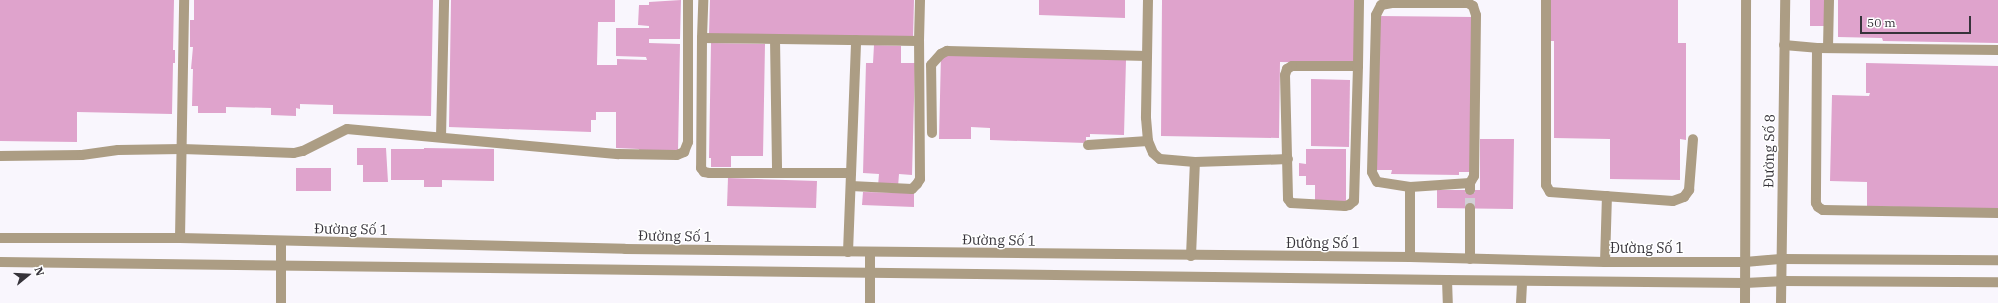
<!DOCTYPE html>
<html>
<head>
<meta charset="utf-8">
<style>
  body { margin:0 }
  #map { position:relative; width:1998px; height:303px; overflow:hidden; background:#f9f6fd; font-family:"IBM Plex Serif",serif }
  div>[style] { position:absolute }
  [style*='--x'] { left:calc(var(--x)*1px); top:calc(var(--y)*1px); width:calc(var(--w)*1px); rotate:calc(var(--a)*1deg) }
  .building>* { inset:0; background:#dfa3cc }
  .minor-tunnel>* { height:10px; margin-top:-5px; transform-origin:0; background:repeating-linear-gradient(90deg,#d2cfd6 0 10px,transparent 0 15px) }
  .minor>* { height:10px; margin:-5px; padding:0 5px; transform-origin:5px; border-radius:5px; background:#ac9d84 }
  span { translate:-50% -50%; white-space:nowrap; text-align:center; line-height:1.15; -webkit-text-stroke:3px #fff; paint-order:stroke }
  .street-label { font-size:14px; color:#36333a }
  .north { position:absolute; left:8px; top:255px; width:40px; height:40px; -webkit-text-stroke:3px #fff; paint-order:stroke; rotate:72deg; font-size:11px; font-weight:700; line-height:16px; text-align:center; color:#36333a }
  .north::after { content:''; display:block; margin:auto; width:14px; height:18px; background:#36333a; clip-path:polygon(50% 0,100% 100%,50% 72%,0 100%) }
  .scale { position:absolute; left:1860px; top:16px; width:111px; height:18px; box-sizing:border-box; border:2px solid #36333a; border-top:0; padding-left:5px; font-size:12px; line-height:14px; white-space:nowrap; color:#36333a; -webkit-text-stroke:3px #fff; paint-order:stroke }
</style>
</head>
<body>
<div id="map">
  <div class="building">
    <div style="clip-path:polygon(0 0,174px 0,173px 50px,175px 50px,175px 63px,173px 63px,172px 114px,77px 112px,77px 142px,0 141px)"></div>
    <div style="clip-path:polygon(194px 0,433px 0,431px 116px,333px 114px,333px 105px,300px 104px,300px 109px,296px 108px,296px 116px,271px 115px,271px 108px,226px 107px,226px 113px,198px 113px,198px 106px,192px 106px,193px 69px,191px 69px,193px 47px,190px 47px,190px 20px,194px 20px)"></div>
    <div style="clip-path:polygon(451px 0,615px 0,615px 22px,598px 22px,597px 65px,617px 65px,617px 59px,647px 60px,646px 57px,616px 56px,616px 28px,649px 28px,649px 26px,638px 25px,639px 5px,649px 5px,649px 2px,681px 0,680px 39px,649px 39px,649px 43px,680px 44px,678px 151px,639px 153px,639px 149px,616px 148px,616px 112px,596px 112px,596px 120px,591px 120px,591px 132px,449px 127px)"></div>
    <div style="clip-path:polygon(710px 0,914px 0,913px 39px,709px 34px)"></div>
    <div style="clip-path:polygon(1039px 0,1125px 0,1125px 18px,1039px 15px)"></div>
    <div style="clip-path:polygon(1162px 0,1354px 0,1354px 63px,1280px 62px,1279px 138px,1161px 136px)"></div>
    <div style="clip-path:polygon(1548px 0,1678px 0,1678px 43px,1686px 43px,1686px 140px,1680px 139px,1680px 180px,1610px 179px,1610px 139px,1554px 138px,1554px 41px,1547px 41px)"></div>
    <div style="clip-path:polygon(1810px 0,1824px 0,1824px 26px,1810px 26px)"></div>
    <div style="clip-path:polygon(1838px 0,1998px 0,1998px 43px,1883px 41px,1882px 38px,1838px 37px)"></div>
    <div style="clip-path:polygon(1378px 16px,1474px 17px,1472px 172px,1459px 172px,1459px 175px,1391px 174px,1392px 170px,1376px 170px)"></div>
    <div style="clip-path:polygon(711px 43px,765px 44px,763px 156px,731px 156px,731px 167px,711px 167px,711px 158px,709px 158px)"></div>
    <div style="clip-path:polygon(874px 45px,901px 46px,901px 63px,915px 63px,912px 175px,899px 174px,898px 187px,878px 186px,879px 174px,863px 173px,866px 63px,873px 63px)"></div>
    <div style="clip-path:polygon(941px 54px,1126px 60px,1124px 135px,1090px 134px,1090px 137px,1086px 137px,1086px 143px,990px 140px,990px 128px,971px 127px,971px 139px,939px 139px)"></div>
    <div style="clip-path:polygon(1866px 63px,1998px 66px,1998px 210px,1867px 206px,1867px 182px,1830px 181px,1832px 95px,1869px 96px,1870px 93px,1866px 93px)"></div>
    <div style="clip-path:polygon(1311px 79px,1350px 80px,1349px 147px,1311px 146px)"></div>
    <div style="clip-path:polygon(1480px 139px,1514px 139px,1513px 209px,1437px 208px,1437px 190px,1480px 190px)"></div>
    <div style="clip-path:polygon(357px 148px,386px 148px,388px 182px,363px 182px,363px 165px,357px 165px)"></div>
    <div style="clip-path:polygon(424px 148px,494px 149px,494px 181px,442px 180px,442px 187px,424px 187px,424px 180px,391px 180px,391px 149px,424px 149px)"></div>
    <div style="clip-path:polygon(1306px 149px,1346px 149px,1346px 205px,1315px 204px,1315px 185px,1306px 185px,1306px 176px,1299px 176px,1299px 163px,1306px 164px)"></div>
    <div style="clip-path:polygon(296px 168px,331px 168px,331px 191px,296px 191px)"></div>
    <div style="clip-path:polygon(728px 178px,817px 181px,816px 208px,727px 206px)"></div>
    <div style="clip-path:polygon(863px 192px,914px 193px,914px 207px,862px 205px)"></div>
  </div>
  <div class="minor-tunnel">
    <div style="--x:1470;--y:208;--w:18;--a:-90"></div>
  </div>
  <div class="minor">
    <div style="--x:1148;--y:0;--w:118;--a:91"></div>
    <div style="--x:1146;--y:118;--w:23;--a:85"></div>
    <div style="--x:1148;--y:141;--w:13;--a:67"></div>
    <div style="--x:1153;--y:153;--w:9;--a:41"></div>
    <div style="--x:1160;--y:159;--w:35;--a:5"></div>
    <div style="--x:1546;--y:0;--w:185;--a:90"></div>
    <div style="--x:1546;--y:185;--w:8;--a:60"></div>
    <div style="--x:1550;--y:192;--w:123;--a:4.2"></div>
    <div style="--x:1673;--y:201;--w:12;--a:-20"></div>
    <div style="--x:1684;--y:197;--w:9;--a:-54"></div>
    <div style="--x:1689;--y:190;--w:51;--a:-85.5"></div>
    <div style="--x:702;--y:38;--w:38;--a:-88"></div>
    <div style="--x:775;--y:39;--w:134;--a:89.1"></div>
    <div style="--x:919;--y:41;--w:41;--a:-88.6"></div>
    <div style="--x:1784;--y:45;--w:33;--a:5"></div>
    <div style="--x:1817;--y:48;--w:181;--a:0.6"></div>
    <div style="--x:1817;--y:48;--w:155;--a:90.4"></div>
    <div style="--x:1816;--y:203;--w:4;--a:63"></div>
    <div style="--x:1818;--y:207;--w:6;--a:31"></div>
    <div style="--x:1823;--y:210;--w:175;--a:1"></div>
    <div style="--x:1828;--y:48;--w:48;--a:-88.8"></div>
    <div style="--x:1358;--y:66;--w:66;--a:180"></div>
    <div style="--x:1292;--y:66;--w:6;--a:149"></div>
    <div style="--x:1287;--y:69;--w:6;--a:108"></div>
    <div style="--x:1285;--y:75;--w:124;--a:88.6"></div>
    <div style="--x:1288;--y:199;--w:5;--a:53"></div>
    <div style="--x:1291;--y:203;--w:54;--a:3.2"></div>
    <div style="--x:1345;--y:206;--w:4;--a:-14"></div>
    <div style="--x:1349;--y:205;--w:6;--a:-39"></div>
    <div style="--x:1354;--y:201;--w:135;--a:-88.3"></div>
    <div style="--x:1358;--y:66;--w:66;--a:-89.1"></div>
    <div style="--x:932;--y:133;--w:68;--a:-90.8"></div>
    <div style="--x:931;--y:65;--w:15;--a:-48"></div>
    <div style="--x:941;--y:54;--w:7;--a:-27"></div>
    <div style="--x:947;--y:51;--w:200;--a:1.4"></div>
    <div style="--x:441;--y:137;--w:137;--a:-88.7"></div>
    <div style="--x:1088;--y:145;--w:60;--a:-3.8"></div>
    <div style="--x:0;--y:156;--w:82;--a:-0.7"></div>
    <div style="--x:82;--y:155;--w:36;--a:-8"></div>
    <div style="--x:118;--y:150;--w:64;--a:-0.9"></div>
    <div style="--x:182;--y:149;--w:112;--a:2"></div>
    <div style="--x:294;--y:153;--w:9;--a:-13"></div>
    <div style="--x:303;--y:151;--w:49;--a:-26.6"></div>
    <div style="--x:347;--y:129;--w:273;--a:5.3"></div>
    <div style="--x:619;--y:154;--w:58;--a:1"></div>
    <div style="--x:677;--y:155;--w:8;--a:-23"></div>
    <div style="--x:684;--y:152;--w:11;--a:-68"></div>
    <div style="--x:688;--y:142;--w:142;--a:-90"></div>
    <div style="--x:1470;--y:183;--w:60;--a:176.2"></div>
    <div style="--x:1410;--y:187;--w:33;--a:-171"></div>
    <div style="--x:1377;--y:182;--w:11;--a:-117"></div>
    <div style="--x:1372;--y:172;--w:157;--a:-88.5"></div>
    <div style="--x:1376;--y:15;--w:11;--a:-63"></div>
    <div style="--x:1381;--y:5;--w:11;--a:-10"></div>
    <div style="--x:1392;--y:3;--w:76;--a:0"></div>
    <div style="--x:1468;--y:3;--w:6;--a:31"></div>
    <div style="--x:1473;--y:6;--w:9;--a:72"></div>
    <div style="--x:1476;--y:15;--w:161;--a:90.7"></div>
    <div style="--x:1474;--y:176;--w:8;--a:120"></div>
    <div style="--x:1470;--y:183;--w:7;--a:90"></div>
    <div style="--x:851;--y:186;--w:61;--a:2.8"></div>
    <div style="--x:912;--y:189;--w:7;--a:-45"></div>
    <div style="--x:917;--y:184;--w:6;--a:-59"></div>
    <div style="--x:920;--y:179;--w:138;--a:-90.4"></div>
    <div style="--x:919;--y:41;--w:217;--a:-179.2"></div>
    <div style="--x:702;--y:38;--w:130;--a:90.4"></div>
    <div style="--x:701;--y:168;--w:5;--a:53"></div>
    <div style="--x:704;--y:172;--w:5;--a:11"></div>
    <div style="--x:709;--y:173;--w:142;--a:0"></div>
    <div style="--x:1470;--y:208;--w:51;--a:90"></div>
    <div style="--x:0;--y:238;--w:180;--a:0"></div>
    <div style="--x:180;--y:238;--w:445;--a:1.4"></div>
    <div style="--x:625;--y:249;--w:785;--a:0.58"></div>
    <div style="--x:1410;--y:257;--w:195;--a:1.5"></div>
    <div style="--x:1605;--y:262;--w:140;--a:0"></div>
    <div style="--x:1745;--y:262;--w:37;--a:-5"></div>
    <div style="--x:1782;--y:259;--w:216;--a:0.3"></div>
    <div style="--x:180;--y:238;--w:238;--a:-89"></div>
    <div style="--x:848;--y:252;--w:212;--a:-87.8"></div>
    <div style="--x:1191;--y:256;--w:94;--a:-87.6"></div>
    <div style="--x:1195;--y:162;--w:93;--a:-1.8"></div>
    <div style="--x:1410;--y:257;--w:70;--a:-90"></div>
    <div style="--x:0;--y:262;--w:1447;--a:0.71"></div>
    <div style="--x:1447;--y:280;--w:298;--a:0.6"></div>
    <div style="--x:1745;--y:283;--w:37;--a:-3"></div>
    <div style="--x:1782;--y:281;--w:216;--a:0.3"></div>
    <div style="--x:1605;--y:262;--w:66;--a:-88.3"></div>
    <div style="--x:1447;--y:280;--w:23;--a:88"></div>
    <div style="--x:281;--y:303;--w:61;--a:-90"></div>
    <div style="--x:870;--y:303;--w:50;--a:-90"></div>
    <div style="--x:1521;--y:303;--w:22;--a:-87"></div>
    <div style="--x:1745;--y:303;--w:303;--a:-89.8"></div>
    <div style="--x:1781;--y:303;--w:303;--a:-89.2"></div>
  </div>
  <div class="street-label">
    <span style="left:1769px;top:151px;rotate:-89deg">Đường Số 8</span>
    <span style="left:351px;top:229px;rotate:1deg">Đường Số 1</span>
    <span style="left:675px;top:236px;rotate:1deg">Đường Số 1</span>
    <span style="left:999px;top:240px;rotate:1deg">Đường Số 1</span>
    <span style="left:1323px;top:243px">Đường Số 1</span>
    <span style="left:1647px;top:248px">Đường Số 1</span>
  </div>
  <div class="north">N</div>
  <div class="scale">50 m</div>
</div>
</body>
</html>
